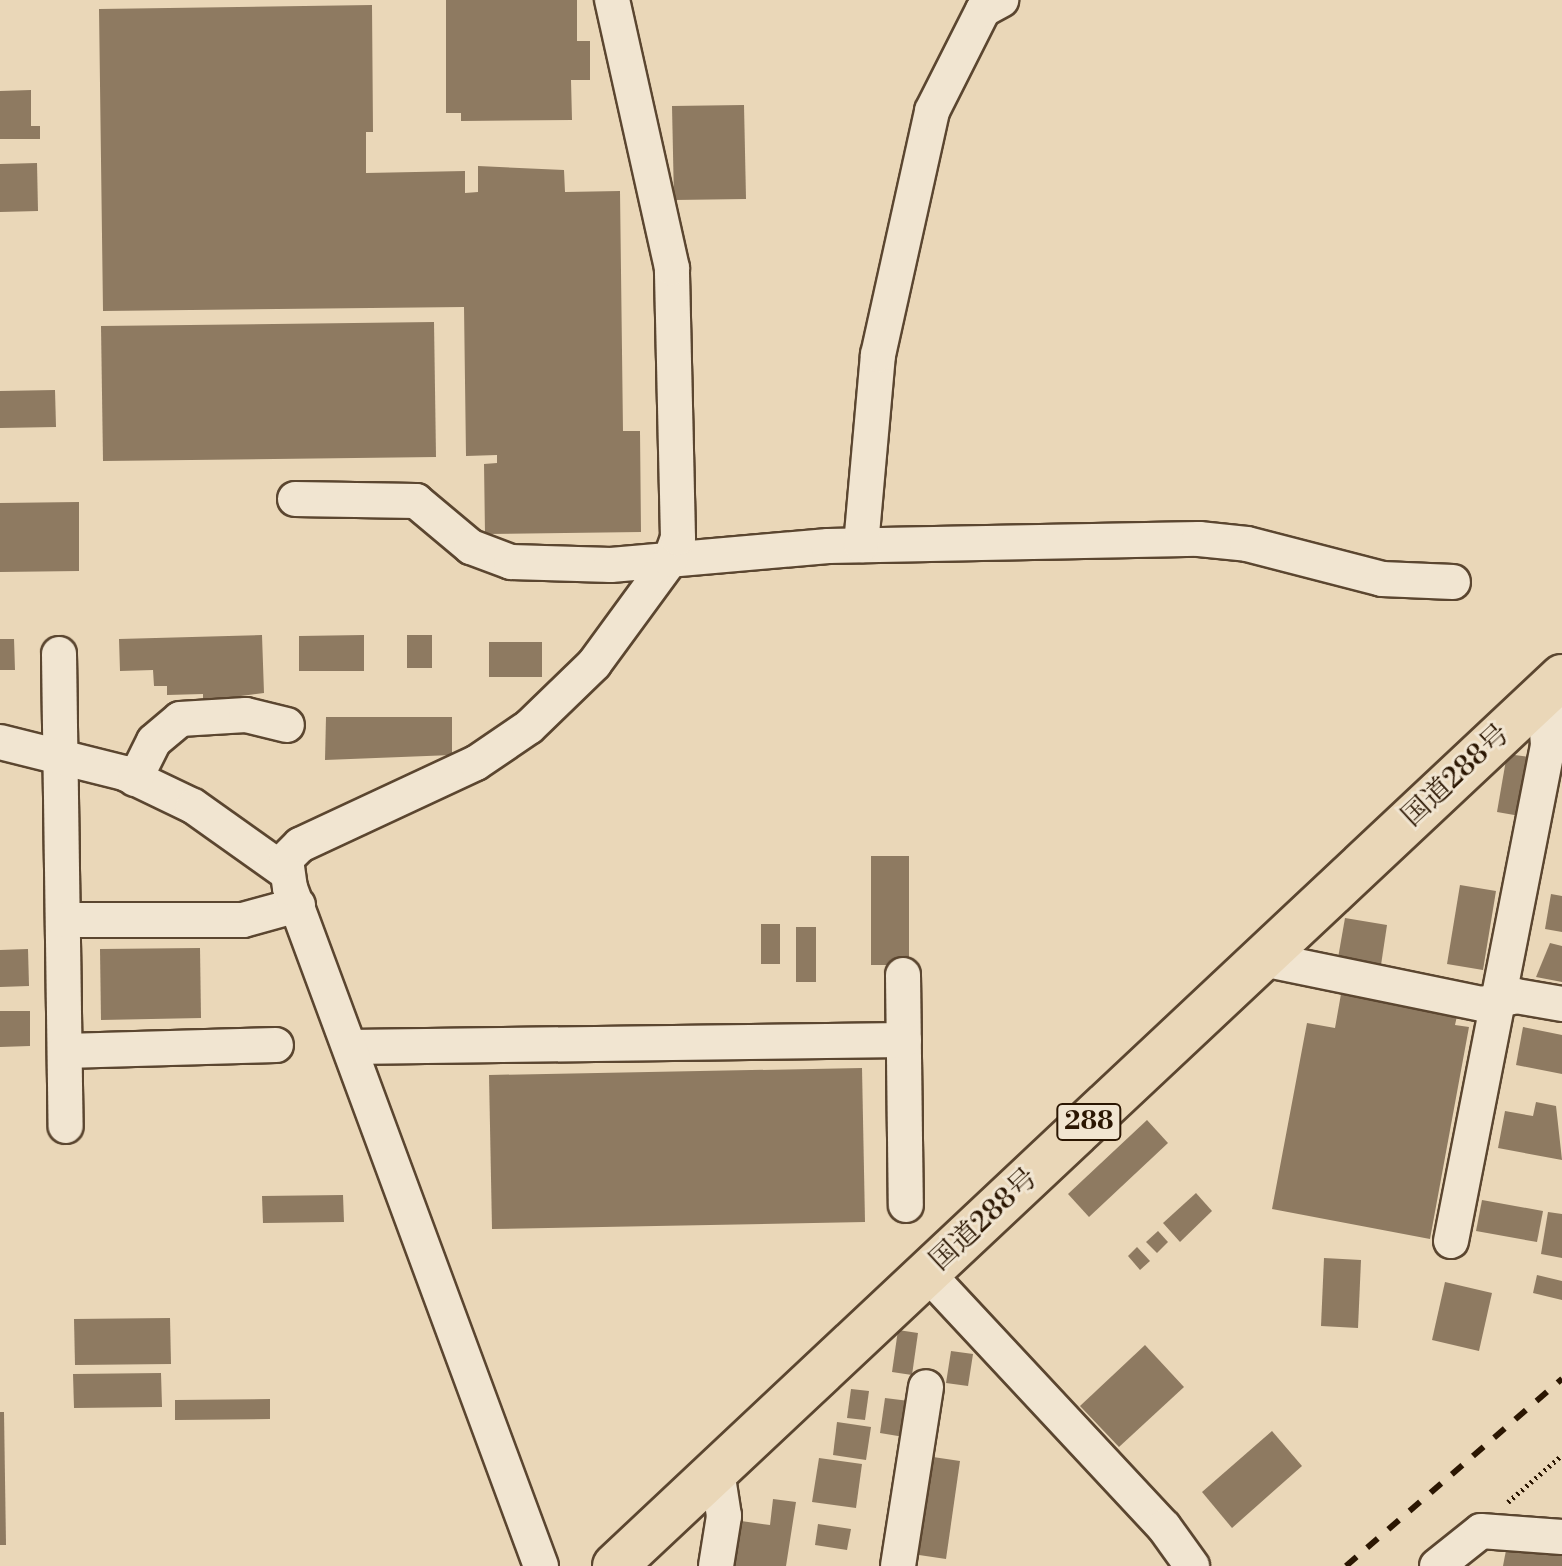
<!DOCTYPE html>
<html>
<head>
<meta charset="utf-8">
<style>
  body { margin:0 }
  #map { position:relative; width:1562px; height:1566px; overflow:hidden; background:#ead7b8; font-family:"Libre Bodoni","Noto Serif JP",serif }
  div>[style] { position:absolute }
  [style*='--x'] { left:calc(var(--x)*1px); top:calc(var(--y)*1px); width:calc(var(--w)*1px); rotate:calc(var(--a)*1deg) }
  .building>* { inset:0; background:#8e7a61 }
  .path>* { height:5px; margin-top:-2.5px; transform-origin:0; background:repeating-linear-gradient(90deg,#2b1602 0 2px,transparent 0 6px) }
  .roads { filter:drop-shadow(2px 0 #5b4630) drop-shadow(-2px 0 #5b4630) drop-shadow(0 2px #5b4630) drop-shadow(0 -2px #5b4630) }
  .minor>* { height:34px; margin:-17px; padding:0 17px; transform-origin:17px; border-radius:17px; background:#f1e5d1 }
  .highway>* { height:44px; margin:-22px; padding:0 22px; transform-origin:22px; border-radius:22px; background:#ead7b8 }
  .rail>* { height:6px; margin-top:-3px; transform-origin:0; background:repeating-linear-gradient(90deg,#2b1602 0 14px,transparent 0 28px) }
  span { translate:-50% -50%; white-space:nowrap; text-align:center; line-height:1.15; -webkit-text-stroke:6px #f1e5d1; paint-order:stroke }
  .shield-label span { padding:2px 6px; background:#f1e5d1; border:2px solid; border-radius:6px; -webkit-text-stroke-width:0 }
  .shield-label { font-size:26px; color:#2b1602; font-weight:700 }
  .street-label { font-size:28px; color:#2b1602 }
</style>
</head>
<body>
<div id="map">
  <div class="building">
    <div style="clip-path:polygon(446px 0,577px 0,577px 41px,590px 41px,590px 80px,571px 80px,572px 120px,461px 121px,461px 113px,446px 113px)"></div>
    <div style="clip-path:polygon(372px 5px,373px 132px,366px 132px,366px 173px,465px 171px,465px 193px,478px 192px,478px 166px,564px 170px,565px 192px,620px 191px,623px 431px,640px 431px,641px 532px,485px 534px,484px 464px,497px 463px,497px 455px,466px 456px,464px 307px,103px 311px,99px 9px)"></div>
    <div style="clip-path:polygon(31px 90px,31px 126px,40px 126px,40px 139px,0 139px,0 91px)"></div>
    <div style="clip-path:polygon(744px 105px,746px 199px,674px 200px,672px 106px)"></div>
    <div style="clip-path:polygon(37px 163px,38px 211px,0 212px,0 164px)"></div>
    <div style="clip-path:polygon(434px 322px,436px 457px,103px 461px,101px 326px)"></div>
    <div style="clip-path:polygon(55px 390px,56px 427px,0 428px,0 391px)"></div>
    <div style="clip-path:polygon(79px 502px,79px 571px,0 572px,0 503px)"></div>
    <div style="clip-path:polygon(262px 635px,264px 693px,203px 701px,203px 694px,167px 695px,167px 686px,154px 686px,153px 670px,120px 671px,119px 639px)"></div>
    <div style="clip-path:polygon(364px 635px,364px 671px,299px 671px,299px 636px)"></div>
    <div style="clip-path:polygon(407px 635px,432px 635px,432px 668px,407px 668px)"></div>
    <div style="clip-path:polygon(0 639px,14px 639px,15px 670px,0 670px)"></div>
    <div style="clip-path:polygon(489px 642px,542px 642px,542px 677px,489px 677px)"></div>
    <div style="clip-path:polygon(326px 717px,452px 717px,452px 755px,325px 760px)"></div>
    <div style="clip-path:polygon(1507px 754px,1529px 757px,1520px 816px,1497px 812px)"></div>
    <div style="clip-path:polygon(871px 856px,909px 856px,909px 965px,871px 965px)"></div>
    <div style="clip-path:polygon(1460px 885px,1496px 891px,1483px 970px,1447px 964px)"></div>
    <div style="clip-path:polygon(1551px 894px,1562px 896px,1562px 932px,1545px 929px)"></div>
    <div style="clip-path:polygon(1345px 918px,1387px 925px,1381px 965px,1338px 958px)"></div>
    <div style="clip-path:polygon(761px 924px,780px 924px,780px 964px,761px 964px)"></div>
    <div style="clip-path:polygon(796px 927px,816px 927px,816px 982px,796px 982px)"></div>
    <div style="clip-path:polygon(1550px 943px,1562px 946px,1562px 982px,1536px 977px)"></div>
    <div style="clip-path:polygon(200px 948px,201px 1018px,101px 1020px,100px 949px)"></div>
    <div style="clip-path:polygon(28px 949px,29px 986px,0 987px,0 950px)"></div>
    <div style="clip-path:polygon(1341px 994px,1457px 1016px,1455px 1025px,1469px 1027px,1430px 1239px,1272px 1209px,1307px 1023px,1335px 1028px)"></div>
    <div style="clip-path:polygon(0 1011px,30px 1011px,30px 1046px,0 1047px)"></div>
    <div style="clip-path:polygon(1523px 1027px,1562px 1035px,1562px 1074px,1516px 1065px)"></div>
    <div style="clip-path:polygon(862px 1068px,865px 1222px,492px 1229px,489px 1075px)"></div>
    <div style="clip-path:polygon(1536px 1102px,1556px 1106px,1562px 1160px,1498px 1148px,1505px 1111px,1533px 1116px)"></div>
    <div style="clip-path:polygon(1147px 1120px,1168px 1143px,1089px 1217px,1068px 1194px)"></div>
    <div style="clip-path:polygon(1196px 1193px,1212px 1211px,1180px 1242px,1163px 1223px)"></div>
    <div style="clip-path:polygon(343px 1195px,344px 1222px,263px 1223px,262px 1196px)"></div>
    <div style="clip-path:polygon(1482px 1200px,1543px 1211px,1537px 1242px,1476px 1231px)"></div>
    <div style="clip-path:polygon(1548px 1212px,1562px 1214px,1562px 1258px,1541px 1254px)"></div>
    <div style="clip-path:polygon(1158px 1231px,1168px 1242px,1157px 1253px,1146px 1242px)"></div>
    <div style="clip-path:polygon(1137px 1247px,1150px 1261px,1140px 1270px,1128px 1256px)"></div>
    <div style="clip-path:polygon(1324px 1258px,1361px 1260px,1358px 1328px,1321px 1326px)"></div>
    <div style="clip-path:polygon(1537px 1275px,1562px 1281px,1562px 1300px,1533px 1293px)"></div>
    <div style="clip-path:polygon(1445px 1282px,1492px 1293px,1479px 1351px,1432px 1340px)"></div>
    <div style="clip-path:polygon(170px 1318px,171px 1364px,75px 1365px,74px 1319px)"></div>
    <div style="clip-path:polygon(898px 1330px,918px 1333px,912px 1375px,892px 1372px)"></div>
    <div style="clip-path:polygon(1145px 1345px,1184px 1387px,1119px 1447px,1080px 1406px)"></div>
    <div style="clip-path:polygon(951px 1351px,973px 1354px,968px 1386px,946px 1383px)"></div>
    <div style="clip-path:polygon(161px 1373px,162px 1407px,74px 1408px,73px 1374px)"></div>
    <div style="clip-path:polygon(851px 1389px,869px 1391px,865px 1420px,847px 1418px)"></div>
    <div style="clip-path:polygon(885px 1398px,909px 1401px,904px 1437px,880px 1433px)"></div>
    <div style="clip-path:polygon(270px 1399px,270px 1419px,175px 1420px,175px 1400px)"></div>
    <div style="clip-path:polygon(0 1412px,4px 1412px,6px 1545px,0 1545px)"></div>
    <div style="clip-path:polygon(837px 1422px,871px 1427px,866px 1460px,833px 1455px)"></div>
    <div style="clip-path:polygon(1272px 1431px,1302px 1466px,1232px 1528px,1202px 1492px)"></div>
    <div style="clip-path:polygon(933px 1457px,960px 1461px,946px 1559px,919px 1555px)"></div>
    <div style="clip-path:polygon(819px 1458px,862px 1464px,856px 1508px,812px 1502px)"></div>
    <div style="clip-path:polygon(773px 1499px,796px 1502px,786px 1566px,727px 1566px,734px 1520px,770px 1525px)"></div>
    <div style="clip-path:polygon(818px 1524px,851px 1529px,847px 1550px,815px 1545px)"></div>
    <div style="clip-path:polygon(1507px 1545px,1562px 1555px,1562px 1566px,1503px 1566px)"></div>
  </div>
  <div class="path">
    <div style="--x:1508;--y:1502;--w:72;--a:-41"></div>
  </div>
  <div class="roads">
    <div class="minor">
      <div style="--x:295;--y:499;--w:121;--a:0.9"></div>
      <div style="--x:416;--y:501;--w:72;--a:39.9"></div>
      <div style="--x:471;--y:547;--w:43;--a:20.6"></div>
      <div style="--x:511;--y:562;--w:100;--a:1.7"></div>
      <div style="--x:611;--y:565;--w:218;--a:-5"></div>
      <div style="--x:828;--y:546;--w:371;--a:-1.1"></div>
      <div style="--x:1199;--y:539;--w:48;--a:5.9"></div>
      <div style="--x:1247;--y:544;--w:139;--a:14.5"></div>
      <div style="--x:1382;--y:579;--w:71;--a:2.4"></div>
      <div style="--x:861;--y:545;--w:191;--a:-84.9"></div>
      <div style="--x:878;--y:355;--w:250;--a:-77.5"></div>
      <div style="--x:932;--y:111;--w:113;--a:-63.2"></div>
      <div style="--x:983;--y:10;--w:21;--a:-29"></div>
      <div style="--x:59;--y:654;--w:472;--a:89.2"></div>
      <div style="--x:0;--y:742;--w:128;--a:14"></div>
      <div style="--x:124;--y:773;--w:76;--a:25.6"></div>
      <div style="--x:193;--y:806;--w:114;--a:35.4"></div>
      <div style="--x:135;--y:779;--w:42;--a:-63.4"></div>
      <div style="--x:154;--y:741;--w:34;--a:-40"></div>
      <div style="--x:180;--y:719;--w:66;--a:-3.5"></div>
      <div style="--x:246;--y:715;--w:42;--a:13.7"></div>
      <div style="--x:63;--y:920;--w:180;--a:0"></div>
      <div style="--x:243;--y:920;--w:57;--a:-15.3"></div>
      <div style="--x:1263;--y:959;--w:224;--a:11.6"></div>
      <div style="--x:1482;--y:1004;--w:35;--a:-13"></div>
      <div style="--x:1516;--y:996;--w:47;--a:9.9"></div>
      <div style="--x:903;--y:975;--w:230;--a:89.3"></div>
      <div style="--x:350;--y:1047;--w:554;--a:-0.72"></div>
      <div style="--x:65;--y:1051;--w:211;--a:-1.6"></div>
      <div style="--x:1451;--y:1241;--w:505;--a:-78.93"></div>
      <div style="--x:1548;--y:745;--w:51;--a:-94.5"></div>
      <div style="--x:927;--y:1273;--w:347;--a:47"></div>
      <div style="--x:1164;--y:1527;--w:48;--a:54.3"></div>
      <div style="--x:541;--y:1566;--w:723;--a:-110.31"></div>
      <div style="--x:290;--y:888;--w:29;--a:-98"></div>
      <div style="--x:286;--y:859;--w:20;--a:-45"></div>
      <div style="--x:300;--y:845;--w:194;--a:-25"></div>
      <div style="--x:476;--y:763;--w:64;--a:-34.2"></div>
      <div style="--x:529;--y:727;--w:91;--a:-44.1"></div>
      <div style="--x:594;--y:664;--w:129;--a:-53.8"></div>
      <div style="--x:670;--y:560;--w:23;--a:-70"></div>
      <div style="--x:678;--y:538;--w:270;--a:-91.3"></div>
      <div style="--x:672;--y:268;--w:275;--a:-102.6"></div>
      <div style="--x:716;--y:1566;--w:51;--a:-80.9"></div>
      <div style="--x:724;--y:1516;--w:46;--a:-98.8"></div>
      <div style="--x:898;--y:1566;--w:181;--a:-81.1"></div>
      <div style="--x:1437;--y:1566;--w:56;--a:-38.5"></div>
      <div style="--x:1481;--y:1531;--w:81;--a:4.2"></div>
    </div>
    <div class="highway">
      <div style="--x:615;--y:1566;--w:1299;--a:-43.19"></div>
    </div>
  </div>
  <div class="rail">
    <div style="--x:1346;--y:1566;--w:286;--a:-40.9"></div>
  </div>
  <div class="shield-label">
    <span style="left:1089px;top:1122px">288</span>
  </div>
  <div class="street-label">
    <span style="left:1456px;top:776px;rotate:-43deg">国道288号</span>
    <span style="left:984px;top:1220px;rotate:-43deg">国道288号</span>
  </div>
</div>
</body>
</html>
